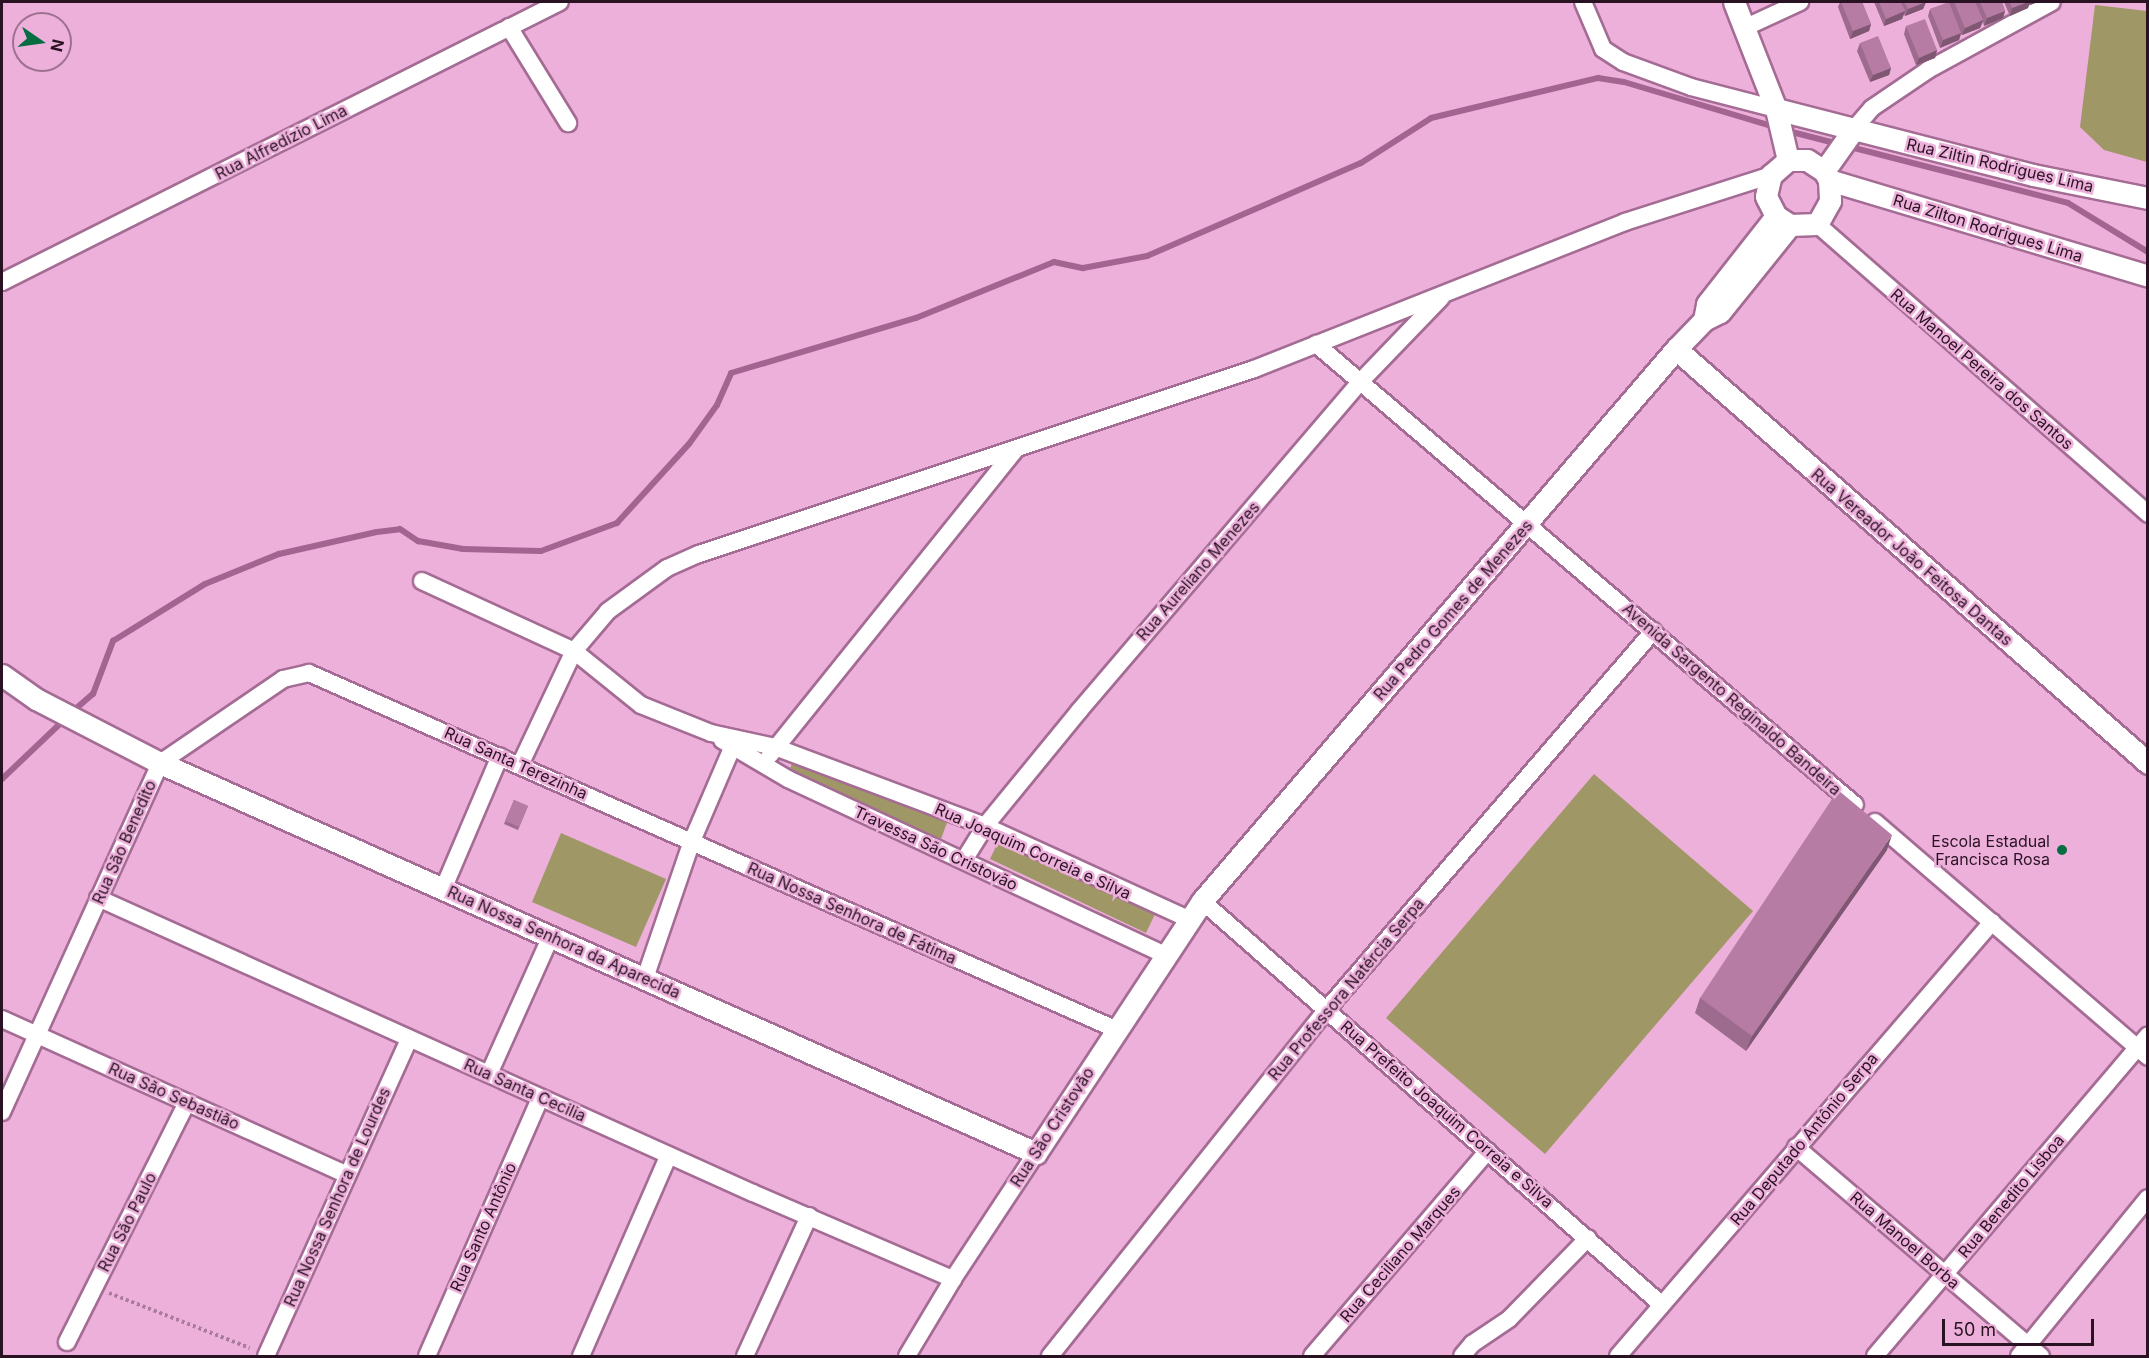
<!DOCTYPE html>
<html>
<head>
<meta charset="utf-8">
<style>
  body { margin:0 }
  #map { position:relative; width:2149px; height:1358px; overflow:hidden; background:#edb0da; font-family:Inter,sans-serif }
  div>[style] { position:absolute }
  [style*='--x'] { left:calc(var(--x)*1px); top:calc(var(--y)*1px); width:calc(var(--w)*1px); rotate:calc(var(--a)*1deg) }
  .green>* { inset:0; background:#a09767 }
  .stream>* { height:6px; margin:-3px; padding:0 3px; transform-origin:3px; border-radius:3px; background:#a46492 }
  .path>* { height:4px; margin-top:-2px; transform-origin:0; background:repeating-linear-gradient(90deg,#ab7b9c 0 3px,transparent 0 6px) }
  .roads { filter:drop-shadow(2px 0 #a46c94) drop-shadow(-2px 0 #a46c94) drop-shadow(0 2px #a46c94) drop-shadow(0 -2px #a46c94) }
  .minor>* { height:16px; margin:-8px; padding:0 8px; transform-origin:8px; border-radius:8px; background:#fff }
  .tertiary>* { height:21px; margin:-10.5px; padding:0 10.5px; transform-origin:10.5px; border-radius:10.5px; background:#fff }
  .wall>* { inset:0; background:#9d6b8d }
  .shaded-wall>* { inset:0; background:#7f5773 }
  .building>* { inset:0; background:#b67ca4 }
  .dots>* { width:16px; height:16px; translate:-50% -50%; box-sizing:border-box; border:3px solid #edb0da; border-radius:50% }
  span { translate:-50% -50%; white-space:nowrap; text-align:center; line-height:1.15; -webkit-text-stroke:5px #edb0da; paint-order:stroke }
  .street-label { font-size:16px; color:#291323 }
  .poi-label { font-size:16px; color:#291323 }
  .right { translate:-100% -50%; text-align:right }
  .frame { position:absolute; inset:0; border:3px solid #291323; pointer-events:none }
  .north { position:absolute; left:12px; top:12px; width:60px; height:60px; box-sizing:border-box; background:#edb0da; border:2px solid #9f7191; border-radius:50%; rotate:103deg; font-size:16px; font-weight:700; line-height:24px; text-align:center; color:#291323 }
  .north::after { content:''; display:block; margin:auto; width:21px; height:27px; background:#066d43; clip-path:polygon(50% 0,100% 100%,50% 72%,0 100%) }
  .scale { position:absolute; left:1942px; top:1319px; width:152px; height:27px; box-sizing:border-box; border:3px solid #291323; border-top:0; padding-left:8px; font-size:18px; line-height:21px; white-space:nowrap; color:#291323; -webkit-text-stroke:4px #edb0da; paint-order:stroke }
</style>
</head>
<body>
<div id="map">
  <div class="green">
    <div style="clip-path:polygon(2095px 5px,2147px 11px,2147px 162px,2104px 150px,2080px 127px)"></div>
    <div style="clip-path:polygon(795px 757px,948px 820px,941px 839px,787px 775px)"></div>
    <div style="clip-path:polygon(1594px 774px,1753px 911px,1545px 1154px,1386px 1018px)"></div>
    <div style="clip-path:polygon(561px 833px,666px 879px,636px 947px,532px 902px)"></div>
    <div style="clip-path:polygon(1000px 838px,1156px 912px,1146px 933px,990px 859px)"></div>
  </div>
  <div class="stream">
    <div style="--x:1784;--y:130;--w:293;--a:14.4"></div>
    <div style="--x:2068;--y:203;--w:94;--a:31.5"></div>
    <div style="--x:72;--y:712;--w:28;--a:-41"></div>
    <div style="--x:93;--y:694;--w:57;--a:-69.3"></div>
    <div style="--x:113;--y:641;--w:108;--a:-31.8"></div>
    <div style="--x:205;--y:584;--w:80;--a:-22.1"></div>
    <div style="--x:279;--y:554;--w:100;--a:-12.7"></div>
    <div style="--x:377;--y:532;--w:23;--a:-7"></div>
    <div style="--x:400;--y:529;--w:22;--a:34"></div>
    <div style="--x:418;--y:541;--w:46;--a:10.1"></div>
    <div style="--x:463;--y:549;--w:78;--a:1.5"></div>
    <div style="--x:541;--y:551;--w:81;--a:-20.2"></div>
    <div style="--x:617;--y:523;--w:107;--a:-47.7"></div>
    <div style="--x:689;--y:444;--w:48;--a:-54.3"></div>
    <div style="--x:717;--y:405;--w:35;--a:-66"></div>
    <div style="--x:731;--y:373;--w:193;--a:-16.6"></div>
    <div style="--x:916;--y:318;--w:149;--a:-22.1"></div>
    <div style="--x:1054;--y:262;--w:30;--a:12"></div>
    <div style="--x:1083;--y:268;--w:65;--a:-10.6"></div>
    <div style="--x:1147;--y:256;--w:233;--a:-23.5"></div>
    <div style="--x:1361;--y:163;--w:83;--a:-32.7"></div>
    <div style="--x:1431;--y:118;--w:172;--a:-13.5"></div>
    <div style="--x:1598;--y:78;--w:26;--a:9"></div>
    <div style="--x:1624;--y:82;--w:158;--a:16.6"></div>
    <div style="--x:2;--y:779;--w:87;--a:-43.6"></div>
  </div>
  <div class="path">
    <div style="--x:109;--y:1293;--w:151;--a:21.3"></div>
  </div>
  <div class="roads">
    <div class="minor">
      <div style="--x:1583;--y:2;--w:51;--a:66.9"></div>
      <div style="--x:1603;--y:49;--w:24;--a:33"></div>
      <div style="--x:1623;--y:62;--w:72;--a:20.2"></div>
      <div style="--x:1691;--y:87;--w:88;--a:14.5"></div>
      <div style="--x:509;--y:27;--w:113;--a:58.4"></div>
      <div style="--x:1744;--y:28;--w:62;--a:-24.9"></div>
      <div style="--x:1853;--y:130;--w:29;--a:-49"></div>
      <div style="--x:1872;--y:108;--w:68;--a:-34.2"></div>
      <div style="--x:1928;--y:70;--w:141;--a:-28.7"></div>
      <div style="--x:1817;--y:224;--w:440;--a:41.2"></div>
      <div style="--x:2;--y:282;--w:624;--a:-26.65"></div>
      <div style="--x:1316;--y:344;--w:709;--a:40.54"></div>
      <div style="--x:422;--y:581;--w:167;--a:24.7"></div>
      <div style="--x:574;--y:651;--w:86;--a:38.9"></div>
      <div style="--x:641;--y:705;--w:75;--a:21.8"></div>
      <div style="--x:711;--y:733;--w:66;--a:12.3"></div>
      <div style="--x:775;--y:747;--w:224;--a:20.6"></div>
      <div style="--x:985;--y:826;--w:223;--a:24.6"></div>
      <div style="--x:722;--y:740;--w:77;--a:30.6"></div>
      <div style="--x:788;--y:779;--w:415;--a:25"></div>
      <div style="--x:770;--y:755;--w:391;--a:-51.2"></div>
      <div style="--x:520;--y:765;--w:126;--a:-64.7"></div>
      <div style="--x:574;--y:651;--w:52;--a:-49.6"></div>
      <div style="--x:608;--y:611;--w:73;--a:-36.1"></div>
      <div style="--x:667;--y:568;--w:35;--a:-24"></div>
      <div style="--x:699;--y:554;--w:585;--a:-18.43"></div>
      <div style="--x:1254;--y:369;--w:399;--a:-21.6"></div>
      <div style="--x:1625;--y:222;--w:153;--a:-17.8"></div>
      <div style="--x:1875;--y:822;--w:360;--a:40.7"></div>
      <div style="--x:964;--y:860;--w:40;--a:-58"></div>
      <div style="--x:985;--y:826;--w:149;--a:-50.7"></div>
      <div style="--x:1079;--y:711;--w:434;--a:-49.5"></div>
      <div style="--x:1361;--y:381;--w:115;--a:-46.1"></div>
      <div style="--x:444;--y:887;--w:142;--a:-66.9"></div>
      <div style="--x:98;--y:898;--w:718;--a:24.25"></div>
      <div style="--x:753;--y:1193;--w:218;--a:23.3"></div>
      <div style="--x:1202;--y:901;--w:612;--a:41.29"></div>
      <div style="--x:645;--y:978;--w:145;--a:-71.1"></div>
      <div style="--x:692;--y:841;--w:111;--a:-66.7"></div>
      <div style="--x:2;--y:1019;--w:377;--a:24.3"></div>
      <div style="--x:489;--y:1074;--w:151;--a:-65.8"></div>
      <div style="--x:2;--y:1112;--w:383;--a:-65.6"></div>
      <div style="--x:160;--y:763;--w:149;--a:-34.3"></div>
      <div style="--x:283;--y:679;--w:27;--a:-13"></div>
      <div style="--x:309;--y:673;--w:881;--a:23.83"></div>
      <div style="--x:1796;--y:1147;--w:322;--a:40.5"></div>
      <div style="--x:67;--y:1342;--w:268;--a:-63.4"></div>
      <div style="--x:266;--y:1356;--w:347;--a:-65.7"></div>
      <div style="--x:427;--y:1356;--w:282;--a:-66.3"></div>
      <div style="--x:581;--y:1356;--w:219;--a:-66.4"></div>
      <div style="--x:745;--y:1356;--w:154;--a:-65.4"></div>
      <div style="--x:907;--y:1356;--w:90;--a:-59.1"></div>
      <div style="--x:953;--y:1279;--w:151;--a:-56.6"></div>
      <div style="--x:1050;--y:1356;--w:445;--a:-51.4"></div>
      <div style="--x:1328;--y:1008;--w:498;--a:-49.2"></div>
      <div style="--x:1312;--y:1356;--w:270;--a:-49.4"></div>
      <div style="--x:1462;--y:1356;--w:16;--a:-50"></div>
      <div style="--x:1472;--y:1344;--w:45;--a:-34"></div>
      <div style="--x:1509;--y:1319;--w:113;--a:-45.7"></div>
      <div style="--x:1618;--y:1356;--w:573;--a:-49.25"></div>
      <div style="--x:1875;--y:1356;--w:421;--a:-49.6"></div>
      <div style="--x:2019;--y:1356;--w:204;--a:-50.8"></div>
    </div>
    <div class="tertiary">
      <div style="--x:1734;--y:2;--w:115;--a:68.6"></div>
      <div style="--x:1776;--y:109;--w:52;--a:76.8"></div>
      <div style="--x:1776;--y:109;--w:265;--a:14.4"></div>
      <div style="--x:2033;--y:175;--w:117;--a:11.3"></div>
      <div style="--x:1788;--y:160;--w:19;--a:0"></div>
      <div style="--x:1807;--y:160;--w:20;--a:33"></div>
      <div style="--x:1824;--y:171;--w:10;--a:61"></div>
      <div style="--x:1829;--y:180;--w:21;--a:87"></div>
      <div style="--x:1830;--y:201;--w:26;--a:119"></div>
      <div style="--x:1817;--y:224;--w:27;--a:178"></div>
      <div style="--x:1790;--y:225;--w:17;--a:-147"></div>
      <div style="--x:1776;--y:216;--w:22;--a:-117"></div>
      <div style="--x:1766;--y:196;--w:22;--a:-77"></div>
      <div style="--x:1771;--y:175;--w:23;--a:-41"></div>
      <div style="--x:1824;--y:171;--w:50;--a:-54.7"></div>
      <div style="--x:1829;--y:180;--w:333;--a:16.7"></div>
      <div style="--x:1704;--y:320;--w:16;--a:-79"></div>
      <div style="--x:1707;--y:304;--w:112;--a:-51.9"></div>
      <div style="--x:1676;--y:349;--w:628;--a:41.25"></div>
      <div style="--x:2;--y:675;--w:42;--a:35.2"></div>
      <div style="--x:36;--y:699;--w:140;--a:27.3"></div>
      <div style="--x:160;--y:763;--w:959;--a:24"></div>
      <div style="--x:1036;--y:1153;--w:302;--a:-56.6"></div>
      <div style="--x:1202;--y:901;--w:728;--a:-49.35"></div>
      <div style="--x:1676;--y:349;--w:40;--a:-46"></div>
      <div style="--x:1704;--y:320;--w:18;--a:-27"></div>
      <div style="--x:1720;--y:312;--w:112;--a:-51.2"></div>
    </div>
  </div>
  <div class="wall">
    <div style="clip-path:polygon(1840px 2px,1862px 2px,1871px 24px,1869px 31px,1850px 39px,1838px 7px)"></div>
    <div style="clip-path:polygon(1874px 2px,1926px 2px,1923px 9px,1905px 16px,1904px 14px,1902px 19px,1884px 26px)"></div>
    <div style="clip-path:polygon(1950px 2px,2002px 2px,2005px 11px,2003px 18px,1984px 26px,1983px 22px,1980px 28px,1962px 35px,1961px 34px,1959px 40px,1940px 48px,1928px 16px,1930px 9px,1949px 3px)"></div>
    <div style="clip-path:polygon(2004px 2px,2038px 2px,2030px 5px,2029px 4px,2028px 8px,2010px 16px)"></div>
    <div style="clip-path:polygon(1906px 26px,1937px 50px,1935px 58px,1916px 65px,1904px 34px)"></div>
    <div style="clip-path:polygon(1860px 43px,1891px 68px,1889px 75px,1870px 82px,1857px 51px)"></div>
    <div style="clip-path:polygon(514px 800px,528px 806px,518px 830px,504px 824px)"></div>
    <div style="clip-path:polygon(1887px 850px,1746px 1051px,1695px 1013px,1700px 998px)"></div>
  </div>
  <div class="shaded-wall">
    <div style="clip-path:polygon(1926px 2px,1923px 9px,1905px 16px,1908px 9px)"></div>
    <div style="clip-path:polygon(2028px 2px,2030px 2px,2028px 8px,2010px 16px,2012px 8px)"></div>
    <div style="clip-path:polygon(2031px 2px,2038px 2px,2030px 5px)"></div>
    <div style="clip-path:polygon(1905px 11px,1902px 19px,1884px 26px,1886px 19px)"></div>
    <div style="clip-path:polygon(2005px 11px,2003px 18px,1984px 26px,1987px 18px)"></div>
    <div style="clip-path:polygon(1983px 20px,1980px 28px,1962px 35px,1965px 28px)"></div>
    <div style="clip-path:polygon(1871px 24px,1869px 31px,1850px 39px,1853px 31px)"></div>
    <div style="clip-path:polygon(1961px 33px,1959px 40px,1940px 48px,1943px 40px)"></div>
    <div style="clip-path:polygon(1937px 50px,1935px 58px,1916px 65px,1919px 58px)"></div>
    <div style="clip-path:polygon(1891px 68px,1889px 75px,1870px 82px,1873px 75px)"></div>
    <div style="clip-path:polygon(1892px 835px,1887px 850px,1746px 1051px,1752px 1036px)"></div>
  </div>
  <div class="building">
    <div style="clip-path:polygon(1841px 2px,1862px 2px,1871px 24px,1853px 31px)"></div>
    <div style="clip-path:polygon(1879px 2px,1901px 2px,1905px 11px,1886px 19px)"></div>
    <div style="clip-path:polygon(1904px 2px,1926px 2px,1908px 9px)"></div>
    <div style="clip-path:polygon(1949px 2px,1961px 33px,1943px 40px,1930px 9px)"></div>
    <div style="clip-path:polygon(1954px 2px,1975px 2px,1983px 20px,1965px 28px)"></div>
    <div style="clip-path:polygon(1980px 2px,2002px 2px,2005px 11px,1987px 18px)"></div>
    <div style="clip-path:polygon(2010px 2px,2028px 2px,2012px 8px)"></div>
    <div style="clip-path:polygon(1925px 19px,1937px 50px,1919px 58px,1906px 26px)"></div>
    <div style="clip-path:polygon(1878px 36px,1891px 68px,1873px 75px,1860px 43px)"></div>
    <div style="clip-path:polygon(1838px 790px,1892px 835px,1752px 1036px,1700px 998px)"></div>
    <div style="clip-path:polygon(514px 800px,528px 806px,519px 827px,505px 821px)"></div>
  </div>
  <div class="dots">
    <div style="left:2062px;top:850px;background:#066d43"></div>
  </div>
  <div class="street-label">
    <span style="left:281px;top:142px;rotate:-27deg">Rua Alfredízio Lima</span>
    <span style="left:2000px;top:165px;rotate:13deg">Rua Ziltin Rodrigues Lima</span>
    <span style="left:1988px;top:228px;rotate:17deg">Rua Zilton Rodrigues Lima</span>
    <span style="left:1982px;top:369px;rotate:41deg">Rua Manoel Pereira dos Santos</span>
    <span style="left:1912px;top:557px;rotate:41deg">Rua Vereador João Feitosa Dantas</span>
    <span style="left:1198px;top:571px;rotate:-49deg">Rua Aureliano Menezes</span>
    <span style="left:1453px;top:610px;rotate:-49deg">Rua Pedro Gomes de Menezes</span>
    <span style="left:1732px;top:699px;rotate:41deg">Avenida Sargento Reginaldo Bandeira</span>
    <span style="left:516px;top:763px;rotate:24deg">Rua Santa Terezinha</span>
    <span style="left:124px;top:842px;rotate:-66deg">Rua São Benedito</span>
    <span style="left:936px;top:848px;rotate:25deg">Travessa São Cristovão</span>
    <span style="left:1033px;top:851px;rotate:24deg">Rua Joaquim Correia e Silva</span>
    <span style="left:852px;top:913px;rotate:24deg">Rua Nossa Senhora de Fátima</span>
    <span style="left:564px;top:942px;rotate:24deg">Rua Nossa Senhora da Aparecida</span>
    <span style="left:1346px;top:989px;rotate:-50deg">Rua Professora Natércia Serpa</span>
    <span style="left:525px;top:1090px;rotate:24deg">Rua Santa Cecilia</span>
    <span style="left:174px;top:1096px;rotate:24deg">Rua São Sebastião</span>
    <span style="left:1447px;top:1114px;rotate:41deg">Rua Prefeito Joaquim Correia e Silva</span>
    <span style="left:1052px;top:1127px;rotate:-57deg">Rua São Cristovão</span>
    <span style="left:1804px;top:1139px;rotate:-50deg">Rua Deputado Antônio Serpa</span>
    <span style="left:2011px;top:1196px;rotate:-50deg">Rua Benedito Lisboa</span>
    <span style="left:337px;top:1197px;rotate:-66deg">Rua Nossa Senhora de Lourdes</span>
    <span style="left:127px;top:1222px;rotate:-63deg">Rua São Paulo</span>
    <span style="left:483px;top:1227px;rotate:-66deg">Rua Santo Antônio</span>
    <span style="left:1905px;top:1240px;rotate:41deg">Rua Manoel Borba</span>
    <span style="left:1400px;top:1254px;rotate:-49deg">Rua Ceciliano Marques</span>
  </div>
  <div class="poi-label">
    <span class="right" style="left:2050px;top:850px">Escola Estadual<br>Francisca Rosa</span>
  </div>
  <div class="frame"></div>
  <div class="north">N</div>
  <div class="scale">50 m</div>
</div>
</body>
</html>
